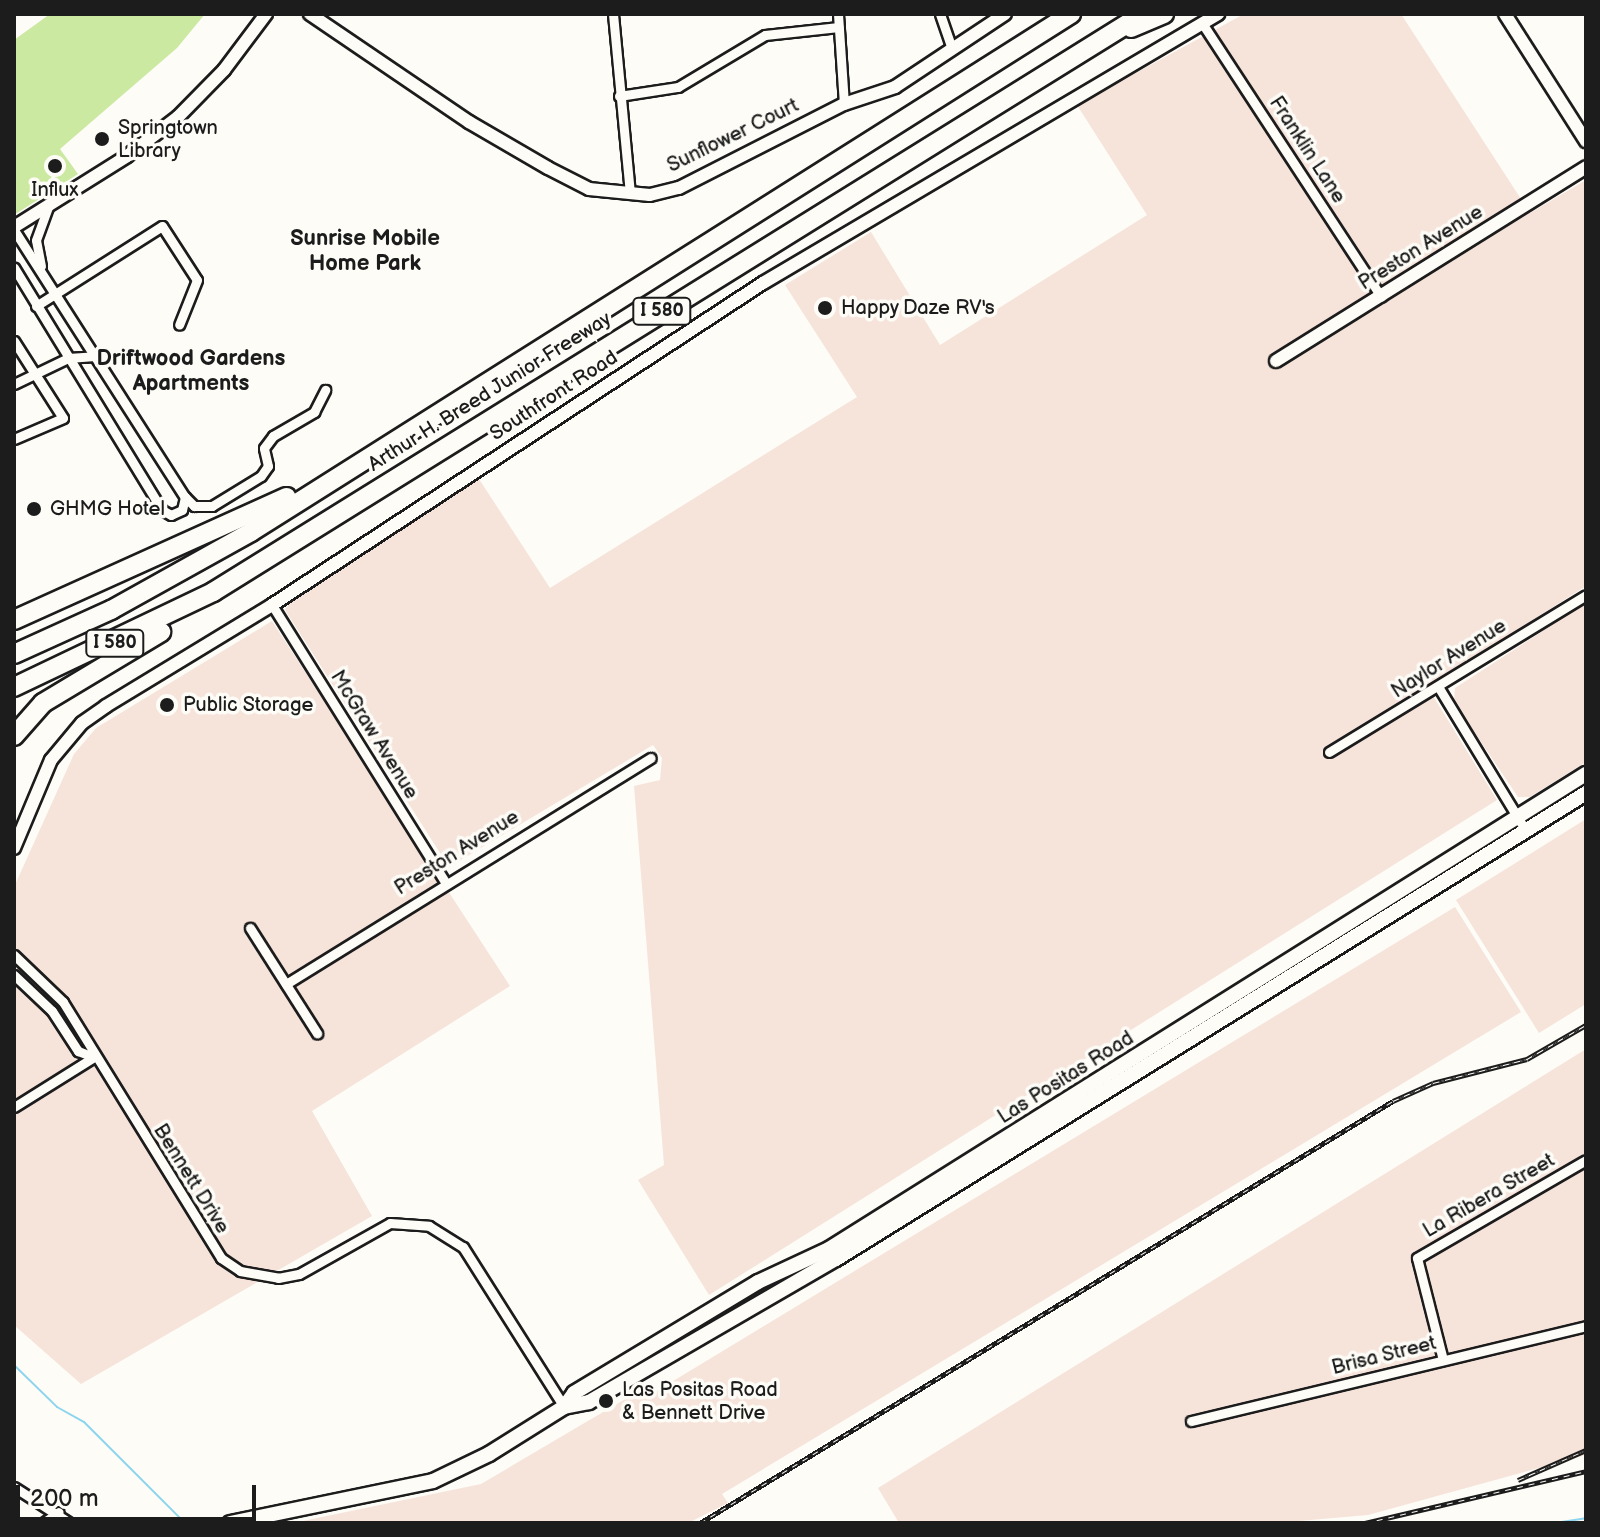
<!DOCTYPE html>
<html>
<head>
<meta charset="utf-8">
<style>
  body { margin:0 }
  #map { position:relative; width:1600px; height:1537px; overflow:hidden; background:#fdfcf7; font-family:"Balsamiq Sans",sans-serif }
  div>[style] { position:absolute }
  [style*='--x'] { left:calc(var(--x)*1px); top:calc(var(--y)*1px); width:calc(var(--w)*1px); rotate:calc(var(--a)*1deg) }
  .built>* { inset:0; background:#f6e4db }
  .green>* { inset:0; background:#cce9a1 }
  .stream>* { height:2px; margin:-1px; padding:0 1px; transform-origin:1px; border-radius:1px; background:#8dd5ee }
  .roads { filter:drop-shadow(2px 0 #1c1c1c) drop-shadow(-2px 0 #1c1c1c) drop-shadow(0 2px #1c1c1c) drop-shadow(0 -2px #1c1c1c) }
  .minor>* { height:9px; margin:-4.5px; padding:0 4.5px; transform-origin:4.5px; border-radius:4.5px; background:#fdfcf7 }
  .tertiary>* { height:12px; margin:-6px; padding:0 6px; transform-origin:6px; border-radius:6px; background:#fdfcf7 }
  .secondary>* { height:14px; margin:-7px; padding:0 7px; transform-origin:7px; border-radius:7px; background:#fdfcf7 }
  .motorway>* { height:18px; margin:-9px; padding:0 9px; transform-origin:9px; border-radius:9px; background:#fdfcf7 }
  .rail>* { height:5px; margin-top:-2.5px; transform-origin:0; background:repeating-linear-gradient(90deg,#fdfcf7 0 6px,#1c1c1c 0 12px); box-sizing:border-box; border-block:2px solid #1c1c1c }
  .dots>* { width:22px; height:22px; translate:-50% -50%; box-sizing:border-box; border:4px solid #fdfcf7; border-radius:50% }
  span { translate:-50% -50%; white-space:nowrap; text-align:center; line-height:1.15; -webkit-text-stroke:7px #fdfcf7; paint-order:stroke }
  .shield-label span { padding:2px 6px; background:#fdfcf7; border:2px solid; border-radius:6px; -webkit-text-stroke-width:0 }
  .shield-label { font-size:18px; color:#1c1c1c; font-weight:700 }
  .poi-label { font-size:20px; color:#1c1c1c }
  .left { translate:0 -50%; text-align:left }
  .street-label { font-size:20px; color:#1c1c1c }
  .neighbourhood-label { font-size:22px; color:#1c1c1c; font-weight:700 }
  .frame { position:absolute; inset:0; border:16px solid #1c1c1c; pointer-events:none }
  .scale { position:absolute; left:16px; top:1485px; width:240px; height:36px; box-sizing:border-box; border:4px solid #1c1c1c; border-top:0; padding-left:10px; font-size:24px; line-height:28px; white-space:nowrap; color:#1c1c1c; -webkit-text-stroke:6px #fdfcf7; paint-order:stroke }
</style>
</head>
<body>
<div id="map">
  <div class="built">
    <div style="clip-path:polygon(1244px 14px,1401px 14px,1530px 213px,1586px 180px,1586px 586px,1435px 682px,1430px 691px,1497px 800px,709px 1295px,638px 1180px,664px 1165px,634px 786px,660px 780px,662px 758px,653px 745px,449px 867px,285px 610px,293px 598px,479px 479px,550px 588px,857px 397px,785px 285px,871px 232px,940px 345px,1147px 215px,1077px 105px)"></div>
    <div style="clip-path:polygon(1586px 603px,1586px 762px,1530px 797px,1518px 797px,1454px 702px,1455px 688px)"></div>
    <div style="clip-path:polygon(272px 621px,510px 986px,312px 1111px,372px 1216px,81px 1384px,14px 1325px,14px 887px,74px 754px,96px 728px)"></div>
    <div style="clip-path:polygon(1586px 819px,1586px 1004px,1539px 1033px,1456px 900px)"></div>
    <div style="clip-path:polygon(1455px 907px,1521px 1012px,722px 1494px,728px 1503px,688px 1523px,293px 1523px,481px 1484px,649px 1385px,655px 1392px)"></div>
    <div style="clip-path:polygon(1586px 1049px,1586px 1455px,1368px 1515px,1276px 1523px,899px 1523px,878px 1488px)"></div>
  </div>
  <div class="green">
    <div style="clip-path:polygon(50px 14px,205px 14px,177px 48px,60px 149px,78px 174px,14px 215px,14px 40px)"></div>
  </div>
  <div class="stream">
    <div style="--x:14;--y:1365;--w:60;--a:44.3"></div>
    <div style="--x:57;--y:1407;--w:31;--a:29"></div>
    <div style="--x:84;--y:1422;--w:143;--a:45"></div>
    <div style="--x:1555;--y:1523;--w:31;--a:-9"></div>
  </div>
  <div class="roads">
    <div class="minor">
      <div style="--x:613;--y:14;--w:180;--a:84.6"></div>
      <div style="--x:838;--y:14;--w:90;--a:86.2"></div>
      <div style="--x:940;--y:14;--w:37;--a:71"></div>
      <div style="--x:1202;--y:23;--w:327;--a:56.8"></div>
      <div style="--x:619;--y:96;--w:60;--a:-8.7"></div>
      <div style="--x:678;--y:87;--w:101;--a:-30.9"></div>
      <div style="--x:765;--y:35;--w:74;--a:-6.2"></div>
      <div style="--x:14;--y:230;--w:317;--a:57.4"></div>
      <div style="--x:185;--y:497;--w:13;--a:103"></div>
      <div style="--x:182;--y:510;--w:12;--a:156"></div>
      <div style="--x:171;--y:515;--w:10;--a:-151"></div>
      <div style="--x:162;--y:510;--w:284;--a:-121.4"></div>
      <div style="--x:41;--y:266;--w:26;--a:-101"></div>
      <div style="--x:36;--y:240;--w:37;--a:-70"></div>
      <div style="--x:36;--y:306;--w:149;--a:-32.4"></div>
      <div style="--x:162;--y:226;--w:64;--a:57.1"></div>
      <div style="--x:197;--y:280;--w:48;--a:111.8"></div>
      <div style="--x:14;--y:341;--w:91;--a:57.5"></div>
      <div style="--x:63;--y:418;--w:53;--a:156.8"></div>
      <div style="--x:14;--y:384;--w:60;--a:-25.7"></div>
      <div style="--x:68;--y:358;--w:27;--a:-4"></div>
      <div style="--x:185;--y:497;--w:13;--a:45"></div>
      <div style="--x:194;--y:506;--w:18;--a:0"></div>
      <div style="--x:212;--y:506;--w:57;--a:-31.5"></div>
      <div style="--x:261;--y:476;--w:12;--a:-55"></div>
      <div style="--x:268;--y:466;--w:18;--a:-103"></div>
      <div style="--x:264;--y:448;--w:15;--a:-53"></div>
      <div style="--x:273;--y:436;--w:48;--a:-30.3"></div>
      <div style="--x:314;--y:412;--w:25;--a:-63"></div>
      <div style="--x:272;--y:605;--w:328;--a:58"></div>
      <div style="--x:1439;--y:688;--w:167;--a:58.7"></div>
      <div style="--x:1329;--y:752;--w:301;--a:-31.4"></div>
      <div style="--x:250;--y:928;--w:125;--a:57.5"></div>
      <div style="--x:14;--y:955;--w:68;--a:43.8"></div>
      <div style="--x:63;--y:1002;--w:301;--a:58.3"></div>
      <div style="--x:221;--y:1258;--w:23;--a:34"></div>
      <div style="--x:240;--y:1271;--w:39;--a:10"></div>
      <div style="--x:278;--y:1278;--w:21;--a:-11"></div>
      <div style="--x:299;--y:1274;--w:104;--a:-29.3"></div>
      <div style="--x:390;--y:1223;--w:39;--a:4"></div>
      <div style="--x:429;--y:1226;--w:40;--a:32"></div>
      <div style="--x:463;--y:1247;--w:189;--a:57.7"></div>
      <div style="--x:14;--y:975;--w:52;--a:43.5"></div>
      <div style="--x:52;--y:1011;--w:48;--a:57"></div>
      <div style="--x:78;--y:1051;--w:17;--a:21"></div>
      <div style="--x:286;--y:984;--w:429;--a:-31.8"></div>
      <div style="--x:14;--y:1107;--w:94;--a:-32"></div>
      <div style="--x:1443;--y:1360;--w:105;--a:-104.3"></div>
      <div style="--x:1417;--y:1258;--w:195;--a:-30.1"></div>
      <div style="--x:1191;--y:1421;--w:406;--a:-13.5"></div>
      <div style="--x:14;--y:1487;--w:67;--a:32.7"></div>
      <div style="--x:43;--y:1523;--w:19;--a:-35"></div>
    </div>
    <div class="tertiary">
      <div style="--x:310;--y:14;--w:192;--a:34.2"></div>
      <div style="--x:469;--y:122;--w:91;--a:30.2"></div>
      <div style="--x:548;--y:168;--w:46;--a:27.1"></div>
      <div style="--x:589;--y:189;--w:61;--a:5.6"></div>
      <div style="--x:650;--y:195;--w:30;--a:-14"></div>
      <div style="--x:679;--y:188;--w:185;--a:-27"></div>
      <div style="--x:844;--y:104;--w:54;--a:-18.4"></div>
      <div style="--x:895;--y:87;--w:132;--a:-33.6"></div>
      <div style="--x:1505;--y:14;--w:151;--a:57.5"></div>
      <div style="--x:14;--y:227;--w:133;--a:-32.1"></div>
      <div style="--x:127;--y:156;--w:64;--a:-37.4"></div>
      <div style="--x:178;--y:117;--w:66;--a:-45.6"></div>
      <div style="--x:224;--y:70;--w:70;--a:-53.1"></div>
      <div style="--x:1276;--y:361;--w:366;--a:-32"></div>
      <div style="--x:14;--y:848;--w:95;--a:-67.2"></div>
      <div style="--x:51;--y:760;--w:48;--a:-50"></div>
      <div style="--x:82;--y:723;--w:29;--a:-35"></div>
      <div style="--x:106;--y:706;--w:194;--a:-31.3"></div>
      <div style="--x:272;--y:605;--w:587;--a:-33.26"></div>
      <div style="--x:763;--y:283;--w:529;--a:-30.59"></div>
    </div>
    <div class="secondary">
      <div style="--x:564;--y:1407;--w:17;--a:-54"></div>
      <div style="--x:574;--y:1393;--w:215;--a:-31.1"></div>
      <div style="--x:758;--y:1282;--w:78;--a:-24.9"></div>
      <div style="--x:829;--y:1249;--w:894;--a:-32.11"></div>
      <div style="--x:230;--y:1523;--w:207;--a:-11.7"></div>
      <div style="--x:433;--y:1481;--w:62;--a:-25.7"></div>
      <div style="--x:489;--y:1454;--w:89;--a:-32.1"></div>
      <div style="--x:564;--y:1407;--w:25;--a:-11"></div>
      <div style="--x:589;--y:1402;--w:285;--a:-30.1"></div>
      <div style="--x:836;--y:1259;--w:883;--a:-31.85"></div>
    </div>
    <div class="motorway">
      <div style="--x:1131;--y:28;--w:36;--a:-23"></div>
      <div style="--x:14;--y:620;--w:299;--a:-24.3"></div>
      <div style="--x:14;--y:654;--w:107;--a:-24.4"></div>
      <div style="--x:111;--y:610;--w:160;--a:-29.1"></div>
      <div style="--x:251;--y:532;--w:970;--a:-32.28"></div>
      <div style="--x:14;--y:687;--w:221;--a:-25.5"></div>
      <div style="--x:213;--y:592;--w:1095;--a:-31.86"></div>
      <div style="--x:14;--y:736;--w:44;--a:-48.7"></div>
      <div style="--x:43;--y:703;--w:138;--a:-31"></div>
    </div>
  </div>
  <div class="rail">
    <div style="--x:1518;--y:1480;--w:74;--a:-23.8"></div>
    <div style="--x:700;--y:1523;--w:811;--a:-31.34"></div>
    <div style="--x:1393;--y:1101;--w:44;--a:-24.2"></div>
    <div style="--x:1433;--y:1083;--w:97;--a:-14.3"></div>
    <div style="--x:1527;--y:1059;--w:68;--a:-30"></div>
    <div style="--x:1365;--y:1523;--w:227;--a:-13.2"></div>
  </div>
  <div class="dots">
    <div style="left:102px;top:139px;background:#1c1c1c"></div>
    <div style="left:55px;top:166px;background:#1c1c1c"></div>
    <div style="left:825px;top:308px;background:#1c1c1c"></div>
    <div style="left:34px;top:509px;background:#1c1c1c"></div>
    <div style="left:167px;top:705px;background:#1c1c1c"></div>
    <div style="left:606px;top:1401px;background:#1c1c1c"></div>
  </div>
  <div class="shield-label">
    <span style="left:662px;top:311px">I 580</span>
    <span style="left:115px;top:643px">I 580</span>
  </div>
  <div class="poi-label">
    <span class="left" style="left:118px;top:140px">Springtown<br>Library</span>
    <span style="left:55px;top:190px">Influx</span>
    <span class="left" style="left:841px;top:308px">Happy Daze RV's</span>
    <span class="left" style="left:50px;top:509px">GHMG Hotel</span>
    <span class="left" style="left:183px;top:705px">Public Storage</span>
    <span class="left" style="left:622px;top:1402px">Las Positas Road<br>&amp; Bennett Drive</span>
  </div>
  <div class="street-label">
    <span style="left:733px;top:136px;rotate:-26deg">Sunflower Court</span>
    <span style="left:1307px;top:150px;rotate:57deg">Franklin Lane</span>
    <span style="left:1421px;top:248px;rotate:-32deg">Preston Avenue</span>
    <span style="left:490px;top:392px;rotate:-32deg">Arthur H. Breed Junior Freeway</span>
    <span style="left:554px;top:396px;rotate:-33deg">Southfront Road</span>
    <span style="left:1449px;top:659px;rotate:-32deg">Naylor Avenue</span>
    <span style="left:374px;top:735px;rotate:58deg">McGraw Avenue</span>
    <span style="left:457px;top:853px;rotate:-32deg">Preston Avenue</span>
    <span style="left:1066px;top:1078px;rotate:-32deg">Las Positas Road</span>
    <span style="left:191px;top:1179px;rotate:58deg">Bennett Drive</span>
    <span style="left:1489px;top:1196px;rotate:-30deg">La Ribera Street</span>
    <span style="left:1384px;top:1356px;rotate:-14deg">Brisa Street</span>
  </div>
  <div class="neighbourhood-label">
    <span style="left:365px;top:251px">Sunrise Mobile<br>Home Park</span>
    <span style="left:191px;top:371px">Driftwood Gardens<br>Apartments</span>
  </div>
  <div class="frame"></div>
  <div class="scale">200 m</div>
</div>
</body>
</html>
